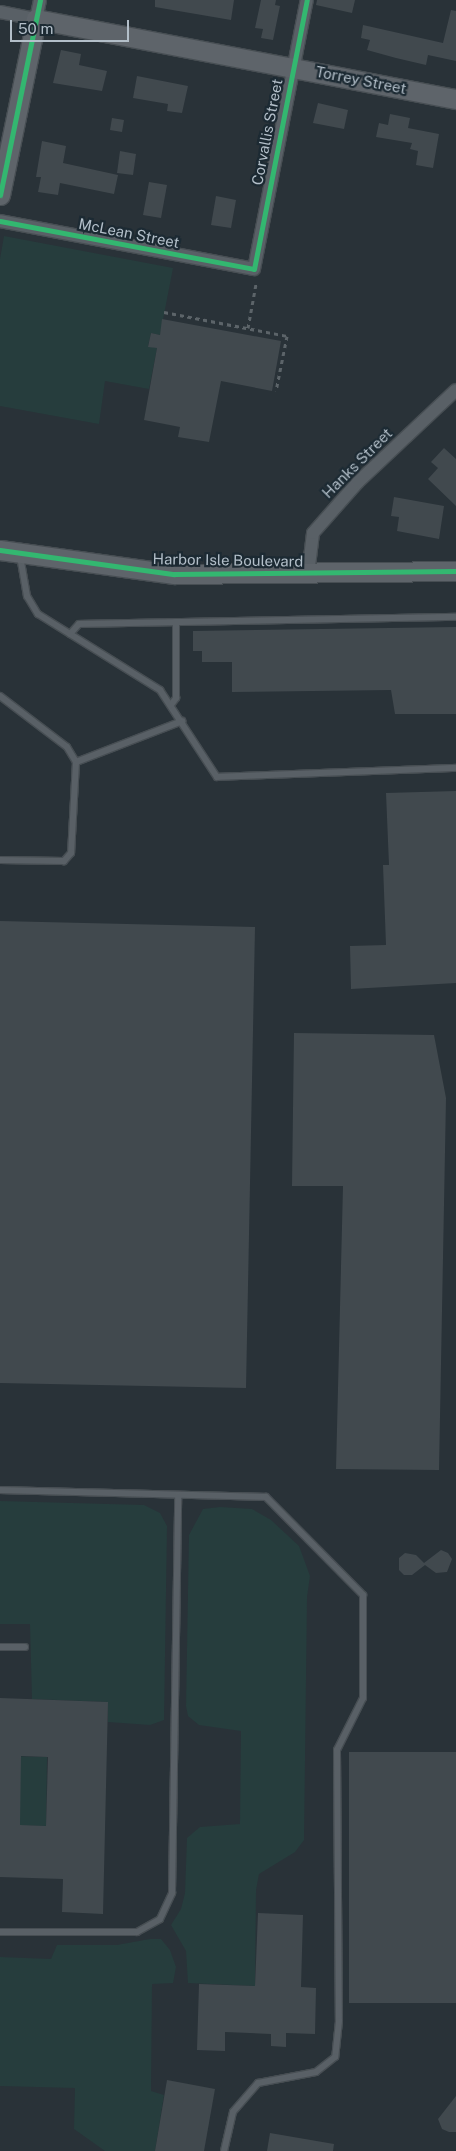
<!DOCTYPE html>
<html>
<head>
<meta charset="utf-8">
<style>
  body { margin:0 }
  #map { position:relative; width:456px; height:2151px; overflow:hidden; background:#293238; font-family:"Public Sans",sans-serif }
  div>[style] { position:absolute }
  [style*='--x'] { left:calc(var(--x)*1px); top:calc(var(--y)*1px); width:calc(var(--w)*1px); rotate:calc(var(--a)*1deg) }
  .green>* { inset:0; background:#263d3d }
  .building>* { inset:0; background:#41494e }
  .path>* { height:3px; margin-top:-1.5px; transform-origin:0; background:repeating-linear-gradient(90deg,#5c6469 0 4px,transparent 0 8px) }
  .roads { filter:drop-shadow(1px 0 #474e53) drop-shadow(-1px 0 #474e53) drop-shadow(0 1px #474e53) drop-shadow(0 -1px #474e53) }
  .lane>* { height:6px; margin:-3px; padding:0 3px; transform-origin:3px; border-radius:3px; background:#596066 }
  .street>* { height:12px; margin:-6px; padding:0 6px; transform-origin:6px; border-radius:6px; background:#596066 }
  .secondary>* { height:19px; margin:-9.5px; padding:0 9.5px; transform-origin:9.5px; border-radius:9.5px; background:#5e646a }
  .cycleway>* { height:5px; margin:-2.5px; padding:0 2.5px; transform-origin:2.5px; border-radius:2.5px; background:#33b770 }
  span { translate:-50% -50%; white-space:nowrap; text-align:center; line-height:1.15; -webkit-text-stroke:4.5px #1c2a33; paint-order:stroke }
  .street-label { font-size:15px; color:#b3bfc9 }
  .scale { position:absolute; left:10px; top:20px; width:119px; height:22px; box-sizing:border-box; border:2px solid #b3bfc9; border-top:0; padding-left:6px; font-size:15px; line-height:18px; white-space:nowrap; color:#b3bfc9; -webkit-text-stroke:4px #1c2a33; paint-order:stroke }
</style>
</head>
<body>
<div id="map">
  <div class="green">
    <div style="clip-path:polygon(4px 236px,173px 268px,160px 335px,151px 333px,148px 346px,157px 348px,149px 389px,105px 381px,99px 424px,0 406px,0 259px)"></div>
    <div style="clip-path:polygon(0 1501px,144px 1505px,160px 1513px,167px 1526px,164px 1720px,150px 1725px,108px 1722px,108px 1702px,32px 1699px,30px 1624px,0 1624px)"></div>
    <div style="clip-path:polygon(220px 1507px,252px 1509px,271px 1520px,299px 1546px,310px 1576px,307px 1597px,304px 1840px,295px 1852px,259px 1874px,256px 1890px,255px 1986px,188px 1983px,186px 1951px,171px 1925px,181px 1909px,185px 1893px,187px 1838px,200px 1827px,240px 1824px,241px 1731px,199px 1725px,188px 1716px,186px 1706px,189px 1535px,203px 1509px)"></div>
    <div style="clip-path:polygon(2px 1756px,47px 1757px,46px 1826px,0 1825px)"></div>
    <div style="clip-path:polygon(150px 1939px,161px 1939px,170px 1950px,176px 1967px,173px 1983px,152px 1984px,151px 2091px,164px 2095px,155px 2151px,105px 2151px,74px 2129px,75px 2088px,0 2086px,0 1957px,51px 1959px,57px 1945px,117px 1945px)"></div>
  </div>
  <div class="building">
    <div style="clip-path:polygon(155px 0,234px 0,231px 20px,155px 7px)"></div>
    <div style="clip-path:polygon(261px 0,276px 0,275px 5px,280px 6px,273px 40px,261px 38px,263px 29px,255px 28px)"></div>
    <div style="clip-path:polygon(317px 0,355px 0,352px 13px,316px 5px)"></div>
    <div style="clip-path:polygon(451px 10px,456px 11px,456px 61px,428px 55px,426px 65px,396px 58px,367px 50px,370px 40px,361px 38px,363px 25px,443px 43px)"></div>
    <div style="clip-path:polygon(61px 50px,81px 54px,79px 65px,107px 71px,102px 91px,53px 83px)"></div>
    <div style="clip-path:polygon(137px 76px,188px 86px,182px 113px,167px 111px,168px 104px,133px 98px)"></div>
    <div style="clip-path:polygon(318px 103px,348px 110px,344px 129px,313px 123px)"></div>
    <div style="clip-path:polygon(390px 114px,410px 118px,408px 128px,439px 134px,433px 168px,416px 165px,418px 151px,410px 149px,412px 143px,376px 137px,379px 123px,388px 125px)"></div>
    <div style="clip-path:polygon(112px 118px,124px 120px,122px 132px,110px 130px)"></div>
    <div style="clip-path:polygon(42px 141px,66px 146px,63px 163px,118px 175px,114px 194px,60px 183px,58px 195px,38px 192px,41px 177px,36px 177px)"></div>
    <div style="clip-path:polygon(120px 151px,136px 154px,133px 175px,117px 173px)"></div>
    <div style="clip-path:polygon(149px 182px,167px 185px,161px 218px,143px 215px)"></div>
    <div style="clip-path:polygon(216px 196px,236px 200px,231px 228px,211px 225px)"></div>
    <div style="clip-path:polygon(162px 319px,281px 341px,272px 391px,221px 381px,209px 442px,178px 437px,180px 427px,144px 420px,157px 348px,148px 347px,151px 333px,160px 335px)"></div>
    <div style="clip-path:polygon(444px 448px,456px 459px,456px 506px,428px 479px,438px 468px,431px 462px)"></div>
    <div style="clip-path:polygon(394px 497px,444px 506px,439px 539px,397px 531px,399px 517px,391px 516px)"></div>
    <div style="clip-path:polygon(456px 627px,456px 714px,395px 714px,391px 690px,232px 692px,232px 662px,202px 662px,202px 651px,193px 651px,193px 631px)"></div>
    <div style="clip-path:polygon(456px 791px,456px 983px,351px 989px,350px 946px,386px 945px,383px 865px,389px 865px,386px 793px)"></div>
    <div style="clip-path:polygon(0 921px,255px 927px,246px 1388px,0 1383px)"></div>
    <div style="clip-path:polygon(294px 1033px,434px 1035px,446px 1098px,439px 1470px,336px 1469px,343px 1186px,292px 1186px)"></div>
    <div style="clip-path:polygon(441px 1550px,448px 1553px,452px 1559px,447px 1572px,436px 1573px,425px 1565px,412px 1575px,404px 1575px,399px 1570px,399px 1558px,405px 1553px,416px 1555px,424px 1563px)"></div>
    <div style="clip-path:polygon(evenodd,0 1698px,108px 1702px,103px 1914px,62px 1912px,63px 1879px,0 1877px,0 1698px,21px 1756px,48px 1757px,46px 1826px,20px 1825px,21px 1756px)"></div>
    <div style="clip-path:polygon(349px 1752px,456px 1752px,456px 2003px,349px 2003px)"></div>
    <div style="clip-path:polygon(258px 1913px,303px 1915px,301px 1987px,316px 1988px,315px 2034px,286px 2033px,286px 2047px,271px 2046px,271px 2034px,225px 2032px,225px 2051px,197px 2050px,199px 1984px,255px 1986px)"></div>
    <div style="clip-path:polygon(167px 2080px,215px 2089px,204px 2151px,155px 2151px)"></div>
    <div style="clip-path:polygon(456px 2096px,456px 2132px,449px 2132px,442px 2129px,438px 2119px)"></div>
    <div style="clip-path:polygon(270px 2133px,334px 2144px,333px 2151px,267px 2151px)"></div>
  </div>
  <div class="path">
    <div style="--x:164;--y:312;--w:125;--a:11"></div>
    <div style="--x:287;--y:336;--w:56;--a:101.3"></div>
    <div style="--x:248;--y:328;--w:45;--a:-79.7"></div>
  </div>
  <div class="roads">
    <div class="lane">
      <div style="--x:20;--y:556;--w:41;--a:80.1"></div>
      <div style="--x:27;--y:596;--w:21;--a:59"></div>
      <div style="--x:38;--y:614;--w:144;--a:31.9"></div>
      <div style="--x:160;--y:690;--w:104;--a:56.8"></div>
      <div style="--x:217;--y:777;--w:239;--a:-2.2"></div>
      <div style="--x:70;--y:634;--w:13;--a:-48"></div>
      <div style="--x:79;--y:624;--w:377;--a:-1.1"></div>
      <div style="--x:0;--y:696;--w:84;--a:37.3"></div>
      <div style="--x:67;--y:747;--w:17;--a:59"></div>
      <div style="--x:76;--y:762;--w:91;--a:93.1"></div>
      <div style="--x:71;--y:853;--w:11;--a:131"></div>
      <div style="--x:64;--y:861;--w:64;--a:-179.1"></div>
      <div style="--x:171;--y:705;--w:9;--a:-54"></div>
      <div style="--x:176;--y:698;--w:76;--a:-90"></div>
      <div style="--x:76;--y:762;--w:114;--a:-21.1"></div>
      <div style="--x:0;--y:1490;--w:266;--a:1.5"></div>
      <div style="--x:266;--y:1497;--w:138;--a:45.3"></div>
      <div style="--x:363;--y:1595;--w:103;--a:90"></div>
      <div style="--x:363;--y:1698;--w:58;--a:116.6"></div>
      <div style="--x:337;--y:1750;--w:271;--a:89.6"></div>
      <div style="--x:339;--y:2021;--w:36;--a:96"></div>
      <div style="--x:335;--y:2057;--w:24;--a:142"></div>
      <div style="--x:316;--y:2072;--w:59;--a:169.3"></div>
      <div style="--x:258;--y:2083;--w:38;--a:131"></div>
      <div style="--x:233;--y:2112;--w:40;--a:103"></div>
      <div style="--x:0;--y:1647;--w:25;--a:0"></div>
      <div style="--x:0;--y:1932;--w:137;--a:0"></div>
      <div style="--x:137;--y:1932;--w:26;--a:-29"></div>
      <div style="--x:160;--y:1919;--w:29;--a:-65"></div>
      <div style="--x:172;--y:1893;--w:398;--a:-89.1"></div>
    </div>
    <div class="street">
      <div style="--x:0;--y:12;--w:37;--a:11"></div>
      <div style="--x:36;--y:19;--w:19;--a:-78"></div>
      <div style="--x:0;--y:221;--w:258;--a:10.7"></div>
      <div style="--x:254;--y:269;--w:274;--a:-78.9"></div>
      <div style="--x:308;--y:574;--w:41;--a:-83"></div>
      <div style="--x:313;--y:533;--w:68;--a:-48.6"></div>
      <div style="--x:358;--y:482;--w:134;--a:-43.2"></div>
    </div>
    <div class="secondary">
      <div style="--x:0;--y:195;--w:180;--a:-78.4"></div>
      <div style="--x:36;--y:19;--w:428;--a:10.8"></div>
      <div style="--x:0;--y:550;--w:176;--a:7.9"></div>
      <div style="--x:174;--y:574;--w:282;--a:-0.6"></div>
    </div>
  </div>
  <div class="cycleway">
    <div style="--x:0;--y:195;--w:199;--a:-78.4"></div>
    <div style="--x:0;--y:221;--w:258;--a:10.7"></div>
    <div style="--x:254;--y:269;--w:274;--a:-78.9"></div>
    <div style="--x:0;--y:550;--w:176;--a:7.9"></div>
    <div style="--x:174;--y:574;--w:282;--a:-0.6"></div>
  </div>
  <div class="street-label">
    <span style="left:361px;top:80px;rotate:11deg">Torrey Street</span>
    <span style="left:267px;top:132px;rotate:-79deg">Corvallis Street</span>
    <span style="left:129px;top:233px;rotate:11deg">McLean Street</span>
    <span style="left:357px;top:463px;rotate:-45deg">Hanks Street</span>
    <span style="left:228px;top:560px;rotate:1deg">Harbor Isle Boulevard</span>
  </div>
  <div class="scale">50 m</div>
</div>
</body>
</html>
